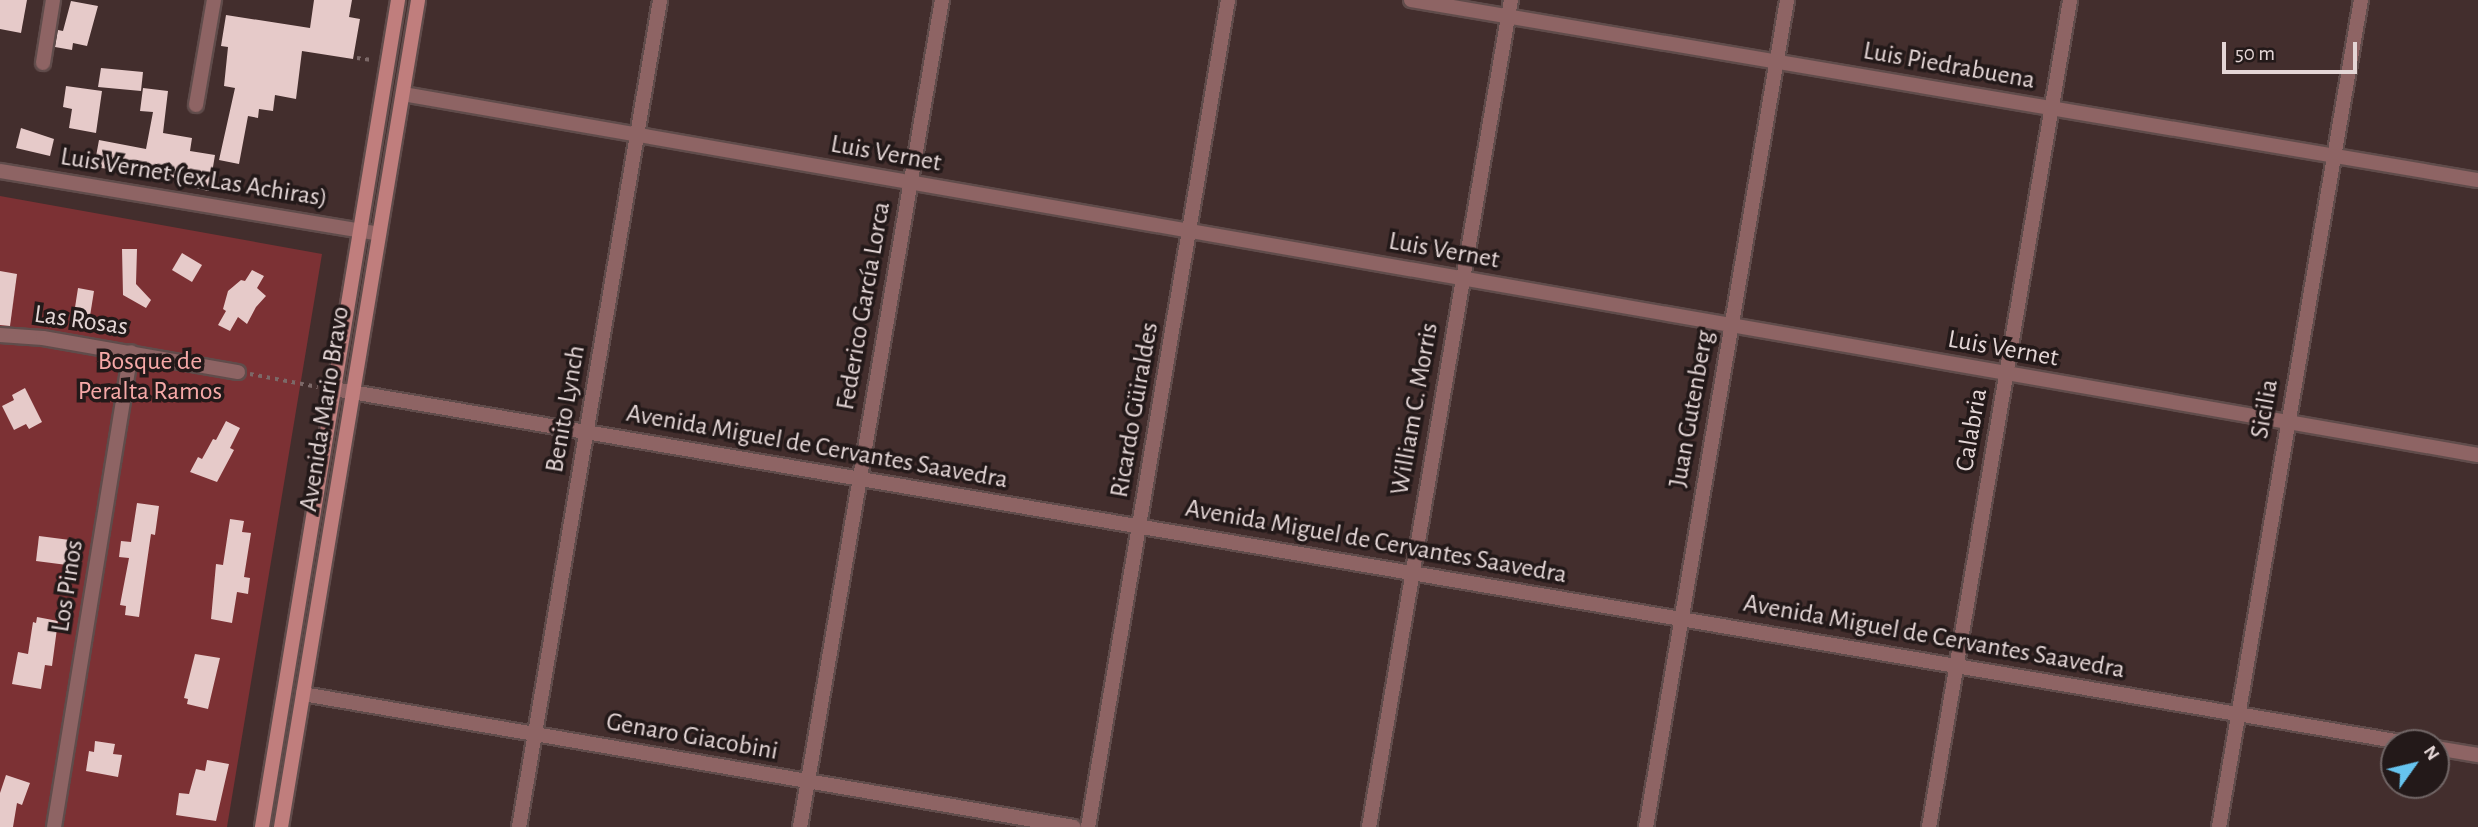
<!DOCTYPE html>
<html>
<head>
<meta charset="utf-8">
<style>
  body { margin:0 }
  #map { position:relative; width:2478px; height:827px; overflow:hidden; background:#432e2d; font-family:"Alegreya Sans",sans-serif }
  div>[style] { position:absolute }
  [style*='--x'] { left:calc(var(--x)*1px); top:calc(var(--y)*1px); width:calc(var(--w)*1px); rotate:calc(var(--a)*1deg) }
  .green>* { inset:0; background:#7c3134 }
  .building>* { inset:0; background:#e6cac9 }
  .path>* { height:3.5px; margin-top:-1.75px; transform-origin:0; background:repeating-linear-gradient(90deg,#7c6968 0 3.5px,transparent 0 8.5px) }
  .roads { filter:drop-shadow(2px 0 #604c4b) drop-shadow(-2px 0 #604c4b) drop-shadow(0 2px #604c4b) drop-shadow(0 -2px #604c4b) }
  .minor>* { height:14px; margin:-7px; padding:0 7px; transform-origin:7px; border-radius:7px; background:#8e6464 }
  .tertiary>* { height:14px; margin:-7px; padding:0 7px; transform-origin:7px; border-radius:7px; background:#8e6464 }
  .secondary>* { height:14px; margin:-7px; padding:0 7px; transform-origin:7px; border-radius:7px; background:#c07e7d }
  span { translate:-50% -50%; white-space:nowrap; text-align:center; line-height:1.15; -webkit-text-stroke:7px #231919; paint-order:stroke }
  .street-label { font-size:26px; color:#e4d6d6 }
  .park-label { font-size:26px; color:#f6a9a8 }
  .north { position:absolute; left:2380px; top:729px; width:70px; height:70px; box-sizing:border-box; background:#231919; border:2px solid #706565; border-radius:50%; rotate:56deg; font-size:19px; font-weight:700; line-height:28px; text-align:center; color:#e4d6d6 }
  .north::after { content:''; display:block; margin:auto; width:24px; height:32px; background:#66c4ef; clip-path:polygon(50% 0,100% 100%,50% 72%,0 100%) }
  .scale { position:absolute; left:2222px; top:42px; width:135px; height:32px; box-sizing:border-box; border:4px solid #e4d6d6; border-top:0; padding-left:9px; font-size:21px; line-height:24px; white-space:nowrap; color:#e4d6d6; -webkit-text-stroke:5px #231919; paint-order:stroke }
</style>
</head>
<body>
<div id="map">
  <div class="green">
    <div style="clip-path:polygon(0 196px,322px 254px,227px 827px,0 827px)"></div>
  </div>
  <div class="building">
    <div style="clip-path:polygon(0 0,27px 0,21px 33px,0 29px)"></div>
    <div style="clip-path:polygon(314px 0,352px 0,349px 17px,360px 19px,353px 59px,302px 51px,296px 99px,275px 95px,273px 111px,259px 109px,258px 118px,248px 116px,239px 164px,219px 160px,235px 88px,224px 86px,228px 47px,221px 46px,226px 15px,310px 28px)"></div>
    <div style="clip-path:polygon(71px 1px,98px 6px,87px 46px,73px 43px,72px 50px,55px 47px,58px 30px,63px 31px)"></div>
    <div style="clip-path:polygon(101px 68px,143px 72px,141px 91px,98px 87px)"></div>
    <div style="clip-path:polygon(66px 86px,102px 91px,96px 133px,69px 128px,72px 109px,63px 107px)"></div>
    <div style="clip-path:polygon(143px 88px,168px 91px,163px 133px,192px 138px,190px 151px,215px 155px,209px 191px,194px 188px,195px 181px,94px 167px,99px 140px,146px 149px,153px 112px,140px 111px)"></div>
    <div style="clip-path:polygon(21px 128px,54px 139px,50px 156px,16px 148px)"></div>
    <div style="clip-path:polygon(122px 249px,137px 249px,136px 284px,151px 300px,146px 308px,123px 295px)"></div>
    <div style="clip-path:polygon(182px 253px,202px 265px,192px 282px,172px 270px)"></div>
    <div style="clip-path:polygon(252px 270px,264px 276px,257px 288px,266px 296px,256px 307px,247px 324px,238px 317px,230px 331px,218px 325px,226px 311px,223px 309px,228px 291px,241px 280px,245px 281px)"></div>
    <div style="clip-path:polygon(0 271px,17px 274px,10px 326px,0 325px)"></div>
    <div style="clip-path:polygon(78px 288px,94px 291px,90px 316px,74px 314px)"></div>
    <div style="clip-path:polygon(25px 388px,42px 422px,29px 429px,26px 424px,14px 430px,2px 406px,14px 400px,12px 395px)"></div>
    <div style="clip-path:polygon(226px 421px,240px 428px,230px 448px,234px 450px,217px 482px,190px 472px,198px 457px,202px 459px,213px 439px,216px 440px)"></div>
    <div style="clip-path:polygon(137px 503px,159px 506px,155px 535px,151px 534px,139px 617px,125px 615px,126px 606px,120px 605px,129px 558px,119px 557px,121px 541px,131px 542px)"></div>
    <div style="clip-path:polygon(230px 519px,244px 521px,242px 532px,251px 533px,244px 577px,250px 578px,248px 594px,237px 592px,232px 623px,211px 619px,216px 564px,223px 565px)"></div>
    <div style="clip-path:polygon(39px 536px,70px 540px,67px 565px,36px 561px)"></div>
    <div style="clip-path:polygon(37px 617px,58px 621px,52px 666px,45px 665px,41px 689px,12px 684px,18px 652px,28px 654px,33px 622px,36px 623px)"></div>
    <div style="clip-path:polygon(195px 654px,220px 658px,208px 709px,187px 704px,188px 699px,184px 698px)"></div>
    <div style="clip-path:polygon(95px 741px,115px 744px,113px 754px,122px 755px,118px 777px,86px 771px,89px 751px,94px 752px)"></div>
    <div style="clip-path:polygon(207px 760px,229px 764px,216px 821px,176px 815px,179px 793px,189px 794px,196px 769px,205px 771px)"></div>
    <div style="clip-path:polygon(6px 775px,30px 783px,22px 805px,17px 803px,13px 827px,0 827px,0 793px)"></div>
  </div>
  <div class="path">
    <div style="--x:357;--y:58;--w:15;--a:8"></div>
    <div style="--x:250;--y:374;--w:69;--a:10.8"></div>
  </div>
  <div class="roads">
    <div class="minor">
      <div style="--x:1411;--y:0;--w:1082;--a:9.58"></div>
      <div style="--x:43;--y:63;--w:64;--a:-81"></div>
      <div style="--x:403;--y:94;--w:2106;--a:9.87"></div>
      <div style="--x:196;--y:105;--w:107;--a:-80.3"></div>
      <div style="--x:0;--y:171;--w:384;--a:9.4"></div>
      <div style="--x:0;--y:335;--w:43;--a:4"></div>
      <div style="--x:43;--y:338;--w:198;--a:9.9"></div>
      <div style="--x:303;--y:694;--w:782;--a:9.79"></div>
      <div style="--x:54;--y:827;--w:481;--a:-80.8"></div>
      <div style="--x:519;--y:827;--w:839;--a:-80.32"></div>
      <div style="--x:800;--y:827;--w:839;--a:-80.26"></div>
      <div style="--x:1088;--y:827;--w:839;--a:-80.39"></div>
      <div style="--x:1369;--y:827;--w:839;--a:-80.26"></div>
      <div style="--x:1646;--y:827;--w:839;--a:-80.32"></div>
      <div style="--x:1929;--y:827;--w:839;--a:-80.32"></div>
      <div style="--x:2219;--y:827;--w:839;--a:-80.26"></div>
    </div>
    <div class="tertiary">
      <div style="--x:334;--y:389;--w:2104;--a:9.69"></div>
      <div style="--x:2436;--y:748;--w:43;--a:9.5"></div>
    </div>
    <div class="secondary">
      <div style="--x:262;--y:827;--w:838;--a:-80.66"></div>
      <div style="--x:281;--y:827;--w:838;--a:-80.59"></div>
    </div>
  </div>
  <div class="street-label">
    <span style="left:1949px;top:66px;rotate:10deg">Luis Piedrabuena</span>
    <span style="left:886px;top:154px;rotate:10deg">Luis Vernet</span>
    <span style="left:194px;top:178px;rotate:9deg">Luis Vernet (ex Las Achiras)</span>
    <span style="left:1444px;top:251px;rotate:10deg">Luis Vernet</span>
    <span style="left:864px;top:306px;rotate:-80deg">Federico García Lorca</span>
    <span style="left:81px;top:321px;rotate:8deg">Las Rosas</span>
    <span style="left:2003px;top:349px;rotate:10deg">Luis Vernet</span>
    <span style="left:325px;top:409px;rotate:-81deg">Avenida Mario Bravo</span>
    <span style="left:566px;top:409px;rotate:-80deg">Benito Lynch</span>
    <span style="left:1415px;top:409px;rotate:-80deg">William C. Morris</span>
    <span style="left:1692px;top:409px;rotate:-80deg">Juan Gutenberg</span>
    <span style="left:2265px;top:409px;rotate:-80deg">Sicilia</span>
    <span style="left:1135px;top:410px;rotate:-80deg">Ricardo Güiraldes</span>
    <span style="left:1972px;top:430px;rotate:-80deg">Calabria</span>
    <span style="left:817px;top:447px;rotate:10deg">Avenida Miguel de Cervantes Saavedra</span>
    <span style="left:1376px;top:542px;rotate:10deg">Avenida Miguel de Cervantes Saavedra</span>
    <span style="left:68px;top:586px;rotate:-81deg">Los Pinos</span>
    <span style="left:1934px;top:637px;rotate:10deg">Avenida Miguel de Cervantes Saavedra</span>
    <span style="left:692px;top:737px;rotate:10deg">Genaro Giacobini</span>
  </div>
  <div class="park-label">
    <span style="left:150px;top:377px">Bosque de<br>Peralta Ramos</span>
  </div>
  <div class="north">N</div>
  <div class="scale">50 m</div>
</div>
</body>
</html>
